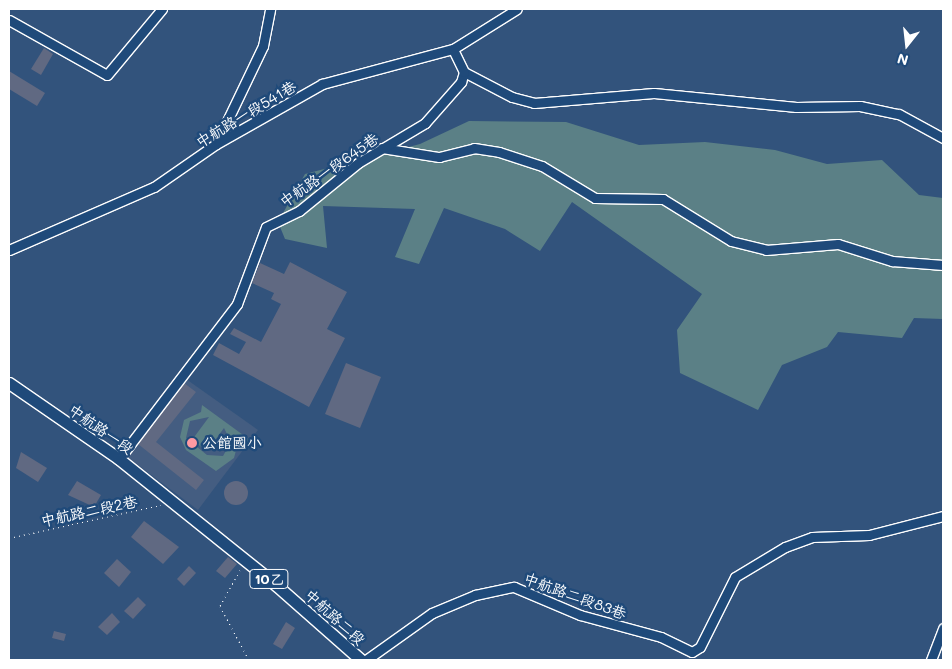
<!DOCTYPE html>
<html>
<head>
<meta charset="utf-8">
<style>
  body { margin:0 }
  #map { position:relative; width:952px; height:669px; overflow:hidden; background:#32537c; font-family:Mali,"LXGW WenKai TC",sans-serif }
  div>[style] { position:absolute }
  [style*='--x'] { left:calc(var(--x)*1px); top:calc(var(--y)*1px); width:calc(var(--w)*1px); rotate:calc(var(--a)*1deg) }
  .built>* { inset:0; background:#445d81 }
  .green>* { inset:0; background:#5b8086 }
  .building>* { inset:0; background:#606982 }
  .round { border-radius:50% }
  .path>* { height:1px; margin-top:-0.5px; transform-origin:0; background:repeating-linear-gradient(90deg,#fff 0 1px,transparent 0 5px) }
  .roads { filter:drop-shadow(1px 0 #fff) drop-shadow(-1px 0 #fff) drop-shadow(0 1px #fff) drop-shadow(0 -1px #fff) }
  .minor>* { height:9px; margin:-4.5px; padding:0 4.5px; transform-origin:4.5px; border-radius:4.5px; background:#1f4a7a }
  .major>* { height:11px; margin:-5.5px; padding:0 5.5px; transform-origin:5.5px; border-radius:5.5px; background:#1f4a7a }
  .dots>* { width:14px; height:14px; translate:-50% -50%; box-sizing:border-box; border:2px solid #1f4a7a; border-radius:50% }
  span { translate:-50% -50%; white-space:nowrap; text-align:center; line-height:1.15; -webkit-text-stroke:5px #1f4a7a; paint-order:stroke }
  .shield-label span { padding:1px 4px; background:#1f4a7a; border:1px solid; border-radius:4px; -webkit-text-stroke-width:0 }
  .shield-label { font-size:14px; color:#fff; font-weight:700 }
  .street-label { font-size:15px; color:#fff }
  .poi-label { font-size:15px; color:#fff }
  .left { translate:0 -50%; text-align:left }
  .frame { position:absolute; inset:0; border:10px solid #fff; pointer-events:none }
  .north { position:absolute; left:882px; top:20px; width:50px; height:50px; -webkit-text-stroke:4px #1f4a7a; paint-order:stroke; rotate:196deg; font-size:14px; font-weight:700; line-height:20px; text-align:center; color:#fff }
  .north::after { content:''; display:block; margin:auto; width:18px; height:22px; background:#fff; clip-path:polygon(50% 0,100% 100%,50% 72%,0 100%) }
</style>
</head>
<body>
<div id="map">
  <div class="built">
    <div style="clip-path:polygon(186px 379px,258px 430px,198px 510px,126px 456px)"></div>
  </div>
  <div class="green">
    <div style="clip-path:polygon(469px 121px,566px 122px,639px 145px,705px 142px,775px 150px,827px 164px,882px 160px,919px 195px,943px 198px,943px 319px,914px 318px,902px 338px,838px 332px,827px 347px,782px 365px,758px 410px,680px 373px,677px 330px,702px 294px,572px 202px,540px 251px,505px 229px,444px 208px,419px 264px,395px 257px,415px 209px,323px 206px,327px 248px,285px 239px,278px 222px,305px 174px,420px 144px)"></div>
    <div style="clip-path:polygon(evenodd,202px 405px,250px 440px,247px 444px,239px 439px,234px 458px,216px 471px,186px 450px,180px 437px,184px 420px,201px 412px,202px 405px,209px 417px,192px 440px,207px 451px,224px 428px,231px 442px,223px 456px,207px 455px,186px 438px,190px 421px,209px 417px)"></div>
  </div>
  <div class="building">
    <div style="clip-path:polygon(44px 48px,53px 54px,41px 75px,31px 69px)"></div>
    <div style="clip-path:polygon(9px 71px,45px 93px,37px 106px,9px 89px)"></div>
    <div style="clip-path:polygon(290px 262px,347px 292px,327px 329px,345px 338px,309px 407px,213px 355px,219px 343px,239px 354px,246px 342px,230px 334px,234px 328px,261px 342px,281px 304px,271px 299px,274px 293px,252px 283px,260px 263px,284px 274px)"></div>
    <div style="clip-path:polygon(346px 363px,381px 377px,360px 428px,325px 414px)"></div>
    <div style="clip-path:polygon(184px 383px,196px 392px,156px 442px,204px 480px,196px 490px,138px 444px)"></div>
    <div style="clip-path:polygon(21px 452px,47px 468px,38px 482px,16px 468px)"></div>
    <div class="round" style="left:224px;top:481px;width:24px;height:24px"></div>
    <div style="clip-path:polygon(77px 481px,101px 495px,94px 507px,68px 495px)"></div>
    <div style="clip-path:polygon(144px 521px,179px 547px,163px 564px,131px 537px)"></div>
    <div style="clip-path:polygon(228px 557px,237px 564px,225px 578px,216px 571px)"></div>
    <div style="clip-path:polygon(117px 559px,131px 572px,119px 587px,104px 573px)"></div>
    <div style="clip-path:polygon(189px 566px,196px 573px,184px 586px,177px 579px)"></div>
    <div style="clip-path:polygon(138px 597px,146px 605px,133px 619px,124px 611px)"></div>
    <div style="clip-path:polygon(112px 613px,120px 622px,107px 635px,98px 627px)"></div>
    <div style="clip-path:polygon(286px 622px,295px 628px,282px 649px,273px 644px)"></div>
    <div style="clip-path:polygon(54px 631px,66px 634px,64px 641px,52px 638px)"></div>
  </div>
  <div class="path">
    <div style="--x:9;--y:538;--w:155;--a:-12.3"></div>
    <div style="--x:240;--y:570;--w:41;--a:119.1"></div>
    <div style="--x:220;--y:606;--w:61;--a:61.8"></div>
  </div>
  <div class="roads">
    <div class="minor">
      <div style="--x:9;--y:20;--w:112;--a:29.3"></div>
      <div style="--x:107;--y:75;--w:86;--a:-50.2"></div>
      <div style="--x:464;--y:72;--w:54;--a:27.5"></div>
      <div style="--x:512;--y:97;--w:23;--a:15"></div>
      <div style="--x:534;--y:103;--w:120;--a:-4.8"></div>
      <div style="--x:654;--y:93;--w:143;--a:5.6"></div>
      <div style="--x:796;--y:107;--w:64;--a:-0.9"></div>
      <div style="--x:860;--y:106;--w:40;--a:12"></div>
      <div style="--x:899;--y:114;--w:50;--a:28.6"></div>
      <div style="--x:216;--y:144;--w:109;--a:-64.4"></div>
      <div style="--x:263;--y:46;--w:38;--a:-79"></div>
      <div style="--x:382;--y:148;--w:58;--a:9"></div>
      <div style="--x:439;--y:157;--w:36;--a:-14"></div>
      <div style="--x:474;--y:148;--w:25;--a:9"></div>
      <div style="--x:499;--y:152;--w:45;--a:18"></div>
      <div style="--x:542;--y:166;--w:62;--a:31.1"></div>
      <div style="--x:595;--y:198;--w:68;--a:0.8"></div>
      <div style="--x:663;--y:199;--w:80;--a:31.7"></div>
      <div style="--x:731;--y:241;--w:36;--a:14"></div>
      <div style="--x:766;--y:250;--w:72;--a:-4.8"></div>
      <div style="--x:838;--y:244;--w:57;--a:17.5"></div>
      <div style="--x:892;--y:261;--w:51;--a:4.5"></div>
      <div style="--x:9;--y:250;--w:158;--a:-23.5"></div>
      <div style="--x:154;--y:187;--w:75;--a:-34.7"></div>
      <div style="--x:216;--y:144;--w:122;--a:-29.5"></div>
      <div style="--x:322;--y:84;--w:136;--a:-15"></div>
      <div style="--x:119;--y:459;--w:195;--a:-52.7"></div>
      <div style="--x:237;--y:304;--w:82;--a:-69.4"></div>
      <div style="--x:266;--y:227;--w:37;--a:-26"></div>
      <div style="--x:299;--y:211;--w:76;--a:-39.1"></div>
      <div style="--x:358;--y:163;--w:78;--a:-30.8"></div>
      <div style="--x:425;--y:123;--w:55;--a:-48.7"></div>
      <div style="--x:461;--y:82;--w:10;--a:-73"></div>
      <div style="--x:464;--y:72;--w:25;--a:-116"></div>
      <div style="--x:453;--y:49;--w:75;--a:-32"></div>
      <div style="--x:366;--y:660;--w:81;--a:-35.5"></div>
      <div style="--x:432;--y:613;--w:47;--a:-22.7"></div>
      <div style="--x:475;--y:595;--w:40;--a:-12"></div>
      <div style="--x:514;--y:587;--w:72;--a:23"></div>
      <div style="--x:580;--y:615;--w:84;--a:15.2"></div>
      <div style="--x:661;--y:637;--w:34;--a:26"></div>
      <div style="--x:692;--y:652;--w:9;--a:-32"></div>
      <div style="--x:700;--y:647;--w:78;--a:-63.4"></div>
      <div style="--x:735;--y:577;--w:58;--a:-31"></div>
      <div style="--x:785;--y:547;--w:29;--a:-20"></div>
      <div style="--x:812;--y:537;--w:57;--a:-2"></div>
      <div style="--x:869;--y:535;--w:76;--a:-14.4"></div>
      <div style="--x:931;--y:660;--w:34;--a:-69"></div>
    </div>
    <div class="major">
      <div style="--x:9;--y:383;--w:134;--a:34.6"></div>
      <div style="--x:119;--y:459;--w:201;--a:38.7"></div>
      <div style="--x:276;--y:585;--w:113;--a:41.4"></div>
    </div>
  </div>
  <div class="dots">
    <div style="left:192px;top:443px;background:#ff9aa2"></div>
  </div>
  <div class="shield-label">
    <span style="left:269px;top:579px">10乙</span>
  </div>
  <div class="street-label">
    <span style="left:246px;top:114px;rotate:-31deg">中航路一段541巷</span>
    <span style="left:329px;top:170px;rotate:-35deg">中航路一段645巷</span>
    <span style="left:101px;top:429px;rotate:35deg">中航路一段</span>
    <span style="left:89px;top:511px;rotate:-12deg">中航路二段2巷</span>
    <span style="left:575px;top:596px;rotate:20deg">中航路二段83巷</span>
    <span style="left:335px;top:617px;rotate:42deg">中航路二段</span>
  </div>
  <div class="poi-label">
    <span class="left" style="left:202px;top:443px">公館國小</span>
  </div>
  <div class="frame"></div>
  <div class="north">N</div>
</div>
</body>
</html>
